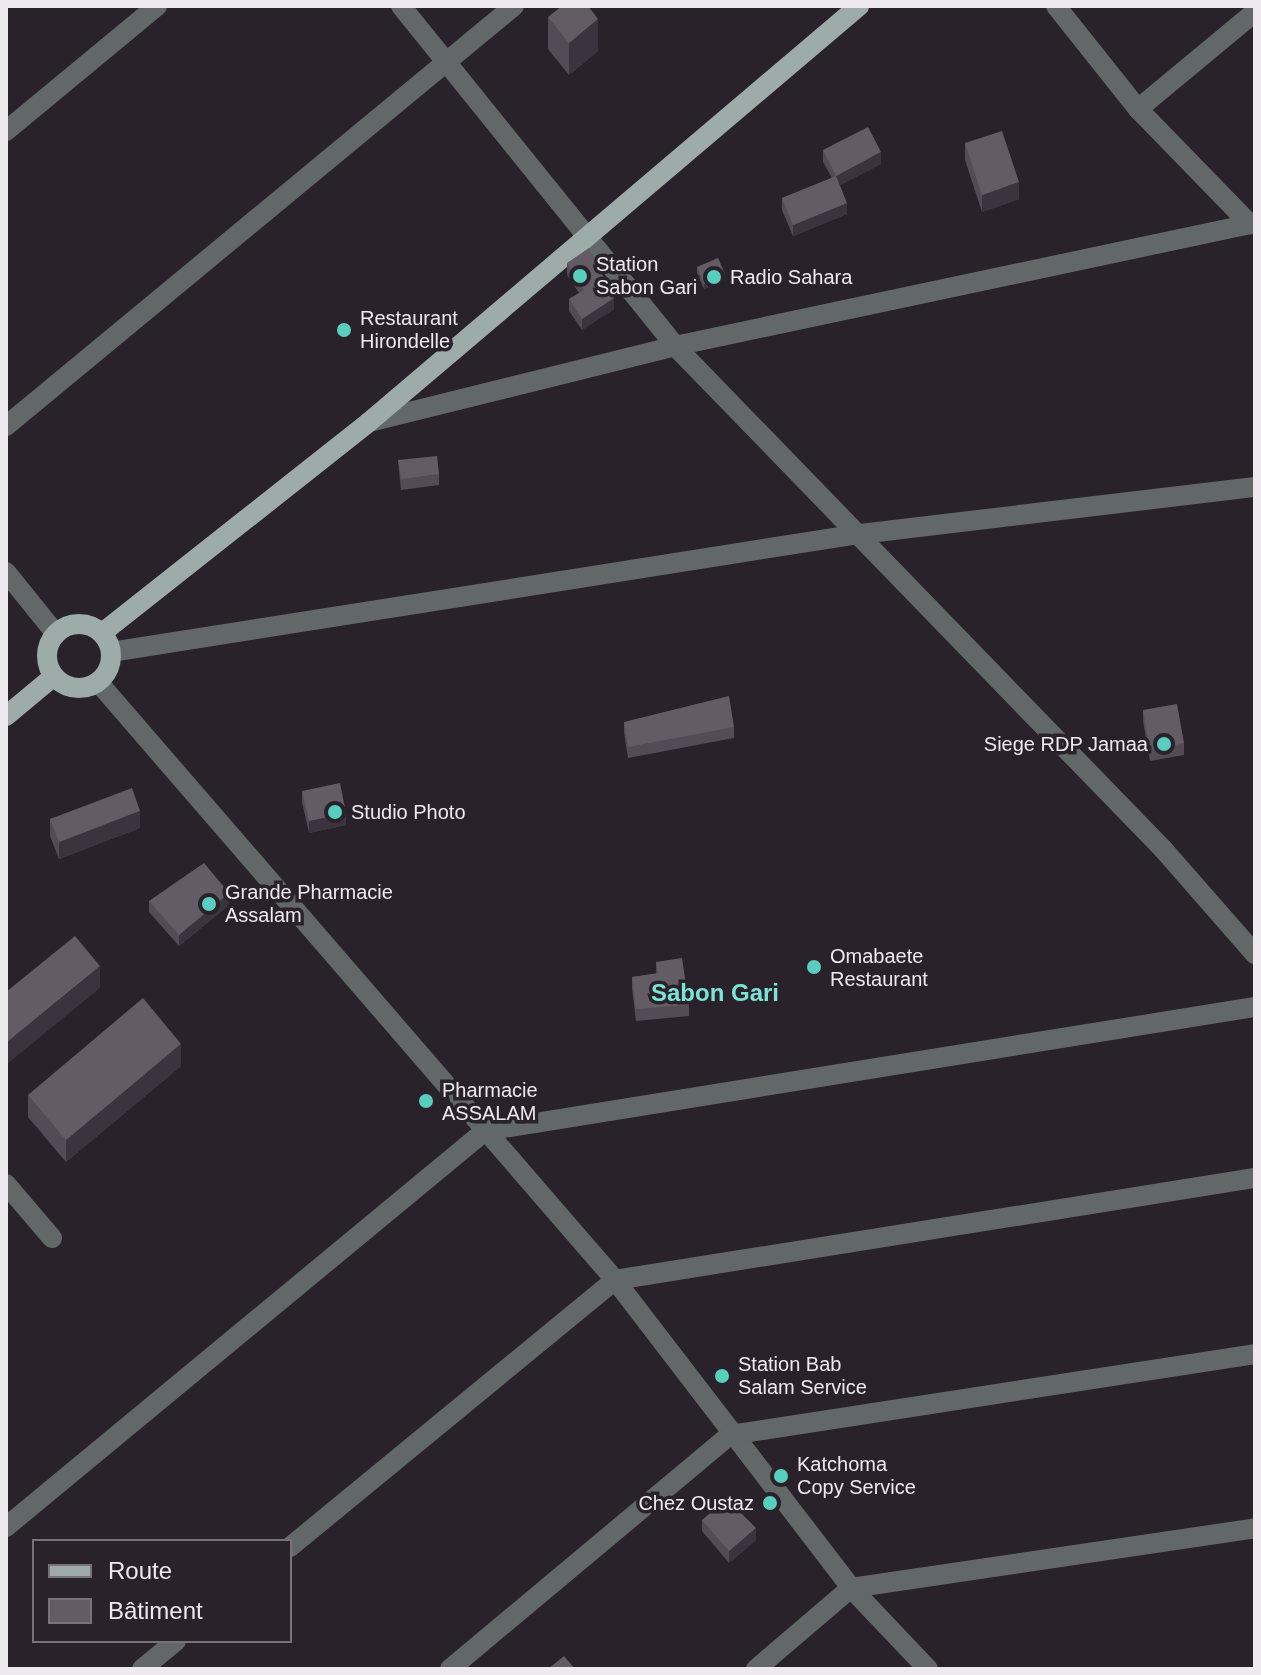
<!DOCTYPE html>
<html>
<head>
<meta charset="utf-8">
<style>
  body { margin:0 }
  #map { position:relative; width:1261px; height:1675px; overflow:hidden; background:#29222b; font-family:Arial,sans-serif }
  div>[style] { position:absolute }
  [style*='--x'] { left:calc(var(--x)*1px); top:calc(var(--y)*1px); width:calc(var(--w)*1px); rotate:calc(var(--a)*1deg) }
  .minor>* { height:20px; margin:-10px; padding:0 10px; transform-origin:10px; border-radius:10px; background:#616867 }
  .major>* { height:20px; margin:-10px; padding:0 10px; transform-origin:10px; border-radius:10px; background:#9daca9 }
  .major>.ring { margin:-10px; padding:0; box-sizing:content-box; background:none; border:20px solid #9daca9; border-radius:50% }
  .wall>* { inset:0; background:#534b55 }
  .shaded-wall>* { inset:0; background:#3b333d }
  .building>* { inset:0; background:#635c65 }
  .dots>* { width:22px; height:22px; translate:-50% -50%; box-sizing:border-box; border:4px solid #29222b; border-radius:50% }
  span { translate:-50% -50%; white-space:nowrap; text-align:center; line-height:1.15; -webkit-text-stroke:7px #29222b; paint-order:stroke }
  .poi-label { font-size:20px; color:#eee9ef }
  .left { translate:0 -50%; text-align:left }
  .right { translate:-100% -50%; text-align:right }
  .quarter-label { font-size:24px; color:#7ce4d6; font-weight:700 }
  .frame { position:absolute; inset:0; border:8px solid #eee9ef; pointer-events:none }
  .legend { position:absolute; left:32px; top:1539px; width:260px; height:104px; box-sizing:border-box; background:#29222b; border:2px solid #787279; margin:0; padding:10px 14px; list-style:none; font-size:24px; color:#eee9ef }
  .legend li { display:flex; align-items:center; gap:16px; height:40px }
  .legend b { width:40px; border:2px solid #787279 }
</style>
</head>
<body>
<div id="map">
  <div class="minor">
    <div style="--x:401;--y:6;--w:437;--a:51.1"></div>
    <div style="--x:675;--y:346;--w:701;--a:45.87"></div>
    <div style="--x:1163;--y:849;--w:140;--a:48.8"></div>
    <div style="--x:1056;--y:6;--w:132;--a:51.5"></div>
    <div style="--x:1138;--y:109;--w:161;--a:45.8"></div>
    <div style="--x:1138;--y:109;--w:152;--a:-39.7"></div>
    <div style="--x:6;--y:131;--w:196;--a:-39.6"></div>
    <div style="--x:369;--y:422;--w:315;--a:-13.9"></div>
    <div style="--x:675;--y:346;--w:593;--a:-11.97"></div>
    <div style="--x:6;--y:426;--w:659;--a:-39.58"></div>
    <div style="--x:6;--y:572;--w:80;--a:51.1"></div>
    <div style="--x:111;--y:652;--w:750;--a:-8.97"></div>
    <div style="--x:852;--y:535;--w:406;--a:-6.8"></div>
    <div style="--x:98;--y:682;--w:791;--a:49.15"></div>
    <div style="--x:615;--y:1280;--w:388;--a:52.5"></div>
    <div style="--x:851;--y:1588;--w:112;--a:46.5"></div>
    <div style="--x:6;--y:1184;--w:71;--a:49.6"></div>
    <div style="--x:6;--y:1527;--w:621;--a:-39.58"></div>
    <div style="--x:485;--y:1131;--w:780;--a:-9.15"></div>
    <div style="--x:290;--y:1547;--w:421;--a:-39.4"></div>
    <div style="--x:615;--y:1280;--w:648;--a:-9.06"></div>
    <div style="--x:142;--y:1669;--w:44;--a:-39.5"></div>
    <div style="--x:450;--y:1669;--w:365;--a:-39.9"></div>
    <div style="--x:730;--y:1435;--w:531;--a:-8.77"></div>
    <div style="--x:756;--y:1669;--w:125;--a:-40.5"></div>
    <div style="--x:851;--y:1588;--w:408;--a:-8.4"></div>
  </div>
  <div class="major">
    <div class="ring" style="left:47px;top:624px;width:44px;height:44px"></div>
    <div style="--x:102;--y:633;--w:340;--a:-38.3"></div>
    <div style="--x:369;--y:422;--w:643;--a:-40.33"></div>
    <div style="--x:6;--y:716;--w:62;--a:-39.8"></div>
  </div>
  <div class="wall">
    <div style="clip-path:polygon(548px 17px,598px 51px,569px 75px,548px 49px)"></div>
    <div style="clip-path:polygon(965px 143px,1019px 199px,982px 212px,965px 160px)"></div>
    <div style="clip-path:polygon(823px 150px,881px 164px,840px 185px,847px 214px,793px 236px,782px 210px,782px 198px,832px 178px,823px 162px)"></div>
    <div style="clip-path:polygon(567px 263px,614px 309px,582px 330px,569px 311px,569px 299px,579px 293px,567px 275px)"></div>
    <div style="clip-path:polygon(697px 267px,725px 280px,704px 289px,697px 273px)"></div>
    <div style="clip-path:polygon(398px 460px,439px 474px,439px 485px,401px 490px)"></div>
    <div style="clip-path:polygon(1143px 710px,1184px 743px,1184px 755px,1150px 761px,1143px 721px)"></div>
    <div style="clip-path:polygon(624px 722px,734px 727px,734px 738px,628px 758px,624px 733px)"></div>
    <div style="clip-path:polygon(302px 791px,346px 825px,309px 833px,302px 802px)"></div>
    <div style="clip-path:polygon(50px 819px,140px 828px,59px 859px,50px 836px)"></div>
    <div style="clip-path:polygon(149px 901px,229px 905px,179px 946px,149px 912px)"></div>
    <div style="clip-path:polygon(656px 962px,689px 1005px,689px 1016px,636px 1021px,632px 989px,632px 977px,656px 974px)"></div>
    <div style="clip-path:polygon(181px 1066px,66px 1162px,28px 1117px,28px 1095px)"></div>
    <div style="clip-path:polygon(702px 1520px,756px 1540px,729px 1563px,702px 1531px)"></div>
  </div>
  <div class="shaded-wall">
    <div style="clip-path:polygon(598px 19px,598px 51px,569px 75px,569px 43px)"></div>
    <div style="clip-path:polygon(881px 152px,881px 164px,836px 187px,836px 176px)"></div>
    <div style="clip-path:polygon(1019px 182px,1019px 199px,982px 212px,982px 195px)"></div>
    <div style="clip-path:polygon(847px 203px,847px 214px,793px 236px,793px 225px)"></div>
    <div style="clip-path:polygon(725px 274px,725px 280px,704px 289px,704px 284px)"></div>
    <div style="clip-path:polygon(614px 298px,614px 309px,582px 330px,582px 319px)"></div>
    <div style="clip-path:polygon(140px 811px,140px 828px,59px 859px,59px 842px)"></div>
    <div style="clip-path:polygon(346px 813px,346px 825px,309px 833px,309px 821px)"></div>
    <div style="clip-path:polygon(229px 893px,229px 905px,179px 946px,179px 935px)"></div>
    <div style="clip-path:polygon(100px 966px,100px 988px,6px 1065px,6px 1043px)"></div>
    <div style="clip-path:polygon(181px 1044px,181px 1066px,66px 1162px,66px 1140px)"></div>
    <div style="clip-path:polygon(756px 1528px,756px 1540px,729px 1563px,729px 1551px)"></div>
  </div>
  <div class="building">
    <div style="clip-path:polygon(562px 6px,588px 6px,598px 19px,569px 43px,548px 17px)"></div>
    <div style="clip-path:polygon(868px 127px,881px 152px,836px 176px,823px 150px)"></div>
    <div style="clip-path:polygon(1002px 131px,1019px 182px,982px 195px,965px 143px)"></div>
    <div style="clip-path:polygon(836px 176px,847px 203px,793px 225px,782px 198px)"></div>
    <div style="clip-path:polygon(589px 248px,614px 298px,582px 319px,569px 299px,584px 290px,567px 263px)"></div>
    <div style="clip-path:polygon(718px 258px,725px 274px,704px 284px,697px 267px)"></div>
    <div style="clip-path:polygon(437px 456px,439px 474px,401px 479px,398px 460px)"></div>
    <div style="clip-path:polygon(729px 696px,734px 727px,628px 747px,624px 722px)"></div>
    <div style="clip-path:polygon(1177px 704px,1184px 743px,1150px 750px,1143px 710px)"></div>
    <div style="clip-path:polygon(340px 783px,346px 813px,309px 821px,302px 791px)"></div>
    <div style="clip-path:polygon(132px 788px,140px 811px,59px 842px,50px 819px)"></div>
    <div style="clip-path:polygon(204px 863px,229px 893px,179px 935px,149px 901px)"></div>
    <div style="clip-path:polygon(75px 936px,100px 966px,6px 1043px,6px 992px)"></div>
    <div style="clip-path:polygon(682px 958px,689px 1005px,636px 1009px,632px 977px,658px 973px,656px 962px)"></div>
    <div style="clip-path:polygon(143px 998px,181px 1044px,66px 1140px,28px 1095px)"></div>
    <div style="clip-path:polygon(727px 1499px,756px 1528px,729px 1551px,702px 1520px)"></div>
    <div style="clip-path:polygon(564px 1656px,575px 1669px,548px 1669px)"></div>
  </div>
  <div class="dots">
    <div style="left:580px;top:276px;background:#59cebf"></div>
    <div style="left:714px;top:277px;background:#59cebf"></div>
    <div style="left:344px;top:330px;background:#59cebf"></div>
    <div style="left:1164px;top:744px;background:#59cebf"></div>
    <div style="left:335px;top:812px;background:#59cebf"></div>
    <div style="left:209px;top:904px;background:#59cebf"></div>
    <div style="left:814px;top:967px;background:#59cebf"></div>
    <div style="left:426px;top:1101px;background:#59cebf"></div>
    <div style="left:722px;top:1376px;background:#59cebf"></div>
    <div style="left:781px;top:1476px;background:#59cebf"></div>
    <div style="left:770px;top:1503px;background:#59cebf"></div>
  </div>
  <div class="poi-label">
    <span class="left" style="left:596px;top:276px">Station<br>Sabon Gari</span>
    <span class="left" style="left:730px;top:277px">Radio Sahara</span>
    <span class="left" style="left:360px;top:330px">Restaurant<br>Hirondelle</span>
    <span class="right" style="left:1148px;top:744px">Siege RDP Jamaa</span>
    <span class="left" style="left:351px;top:812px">Studio Photo</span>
    <span class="left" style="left:225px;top:904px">Grande Pharmacie<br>Assalam</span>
    <span class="left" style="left:830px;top:968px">Omabaete<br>Restaurant</span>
    <span class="left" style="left:442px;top:1102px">Pharmacie<br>ASSALAM</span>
    <span class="left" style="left:738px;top:1376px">Station Bab<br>Salam Service</span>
    <span class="left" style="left:797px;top:1476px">Katchoma<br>Copy Service</span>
    <span class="right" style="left:754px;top:1503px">Chez Oustaz</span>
  </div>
  <div class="quarter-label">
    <span style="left:715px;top:993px">Sabon Gari</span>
  </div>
  <div class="frame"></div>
  <ul class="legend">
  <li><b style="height:10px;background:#9daca9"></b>Route</li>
  <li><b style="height:22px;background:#635c65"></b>Bâtiment</li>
  </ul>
</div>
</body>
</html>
